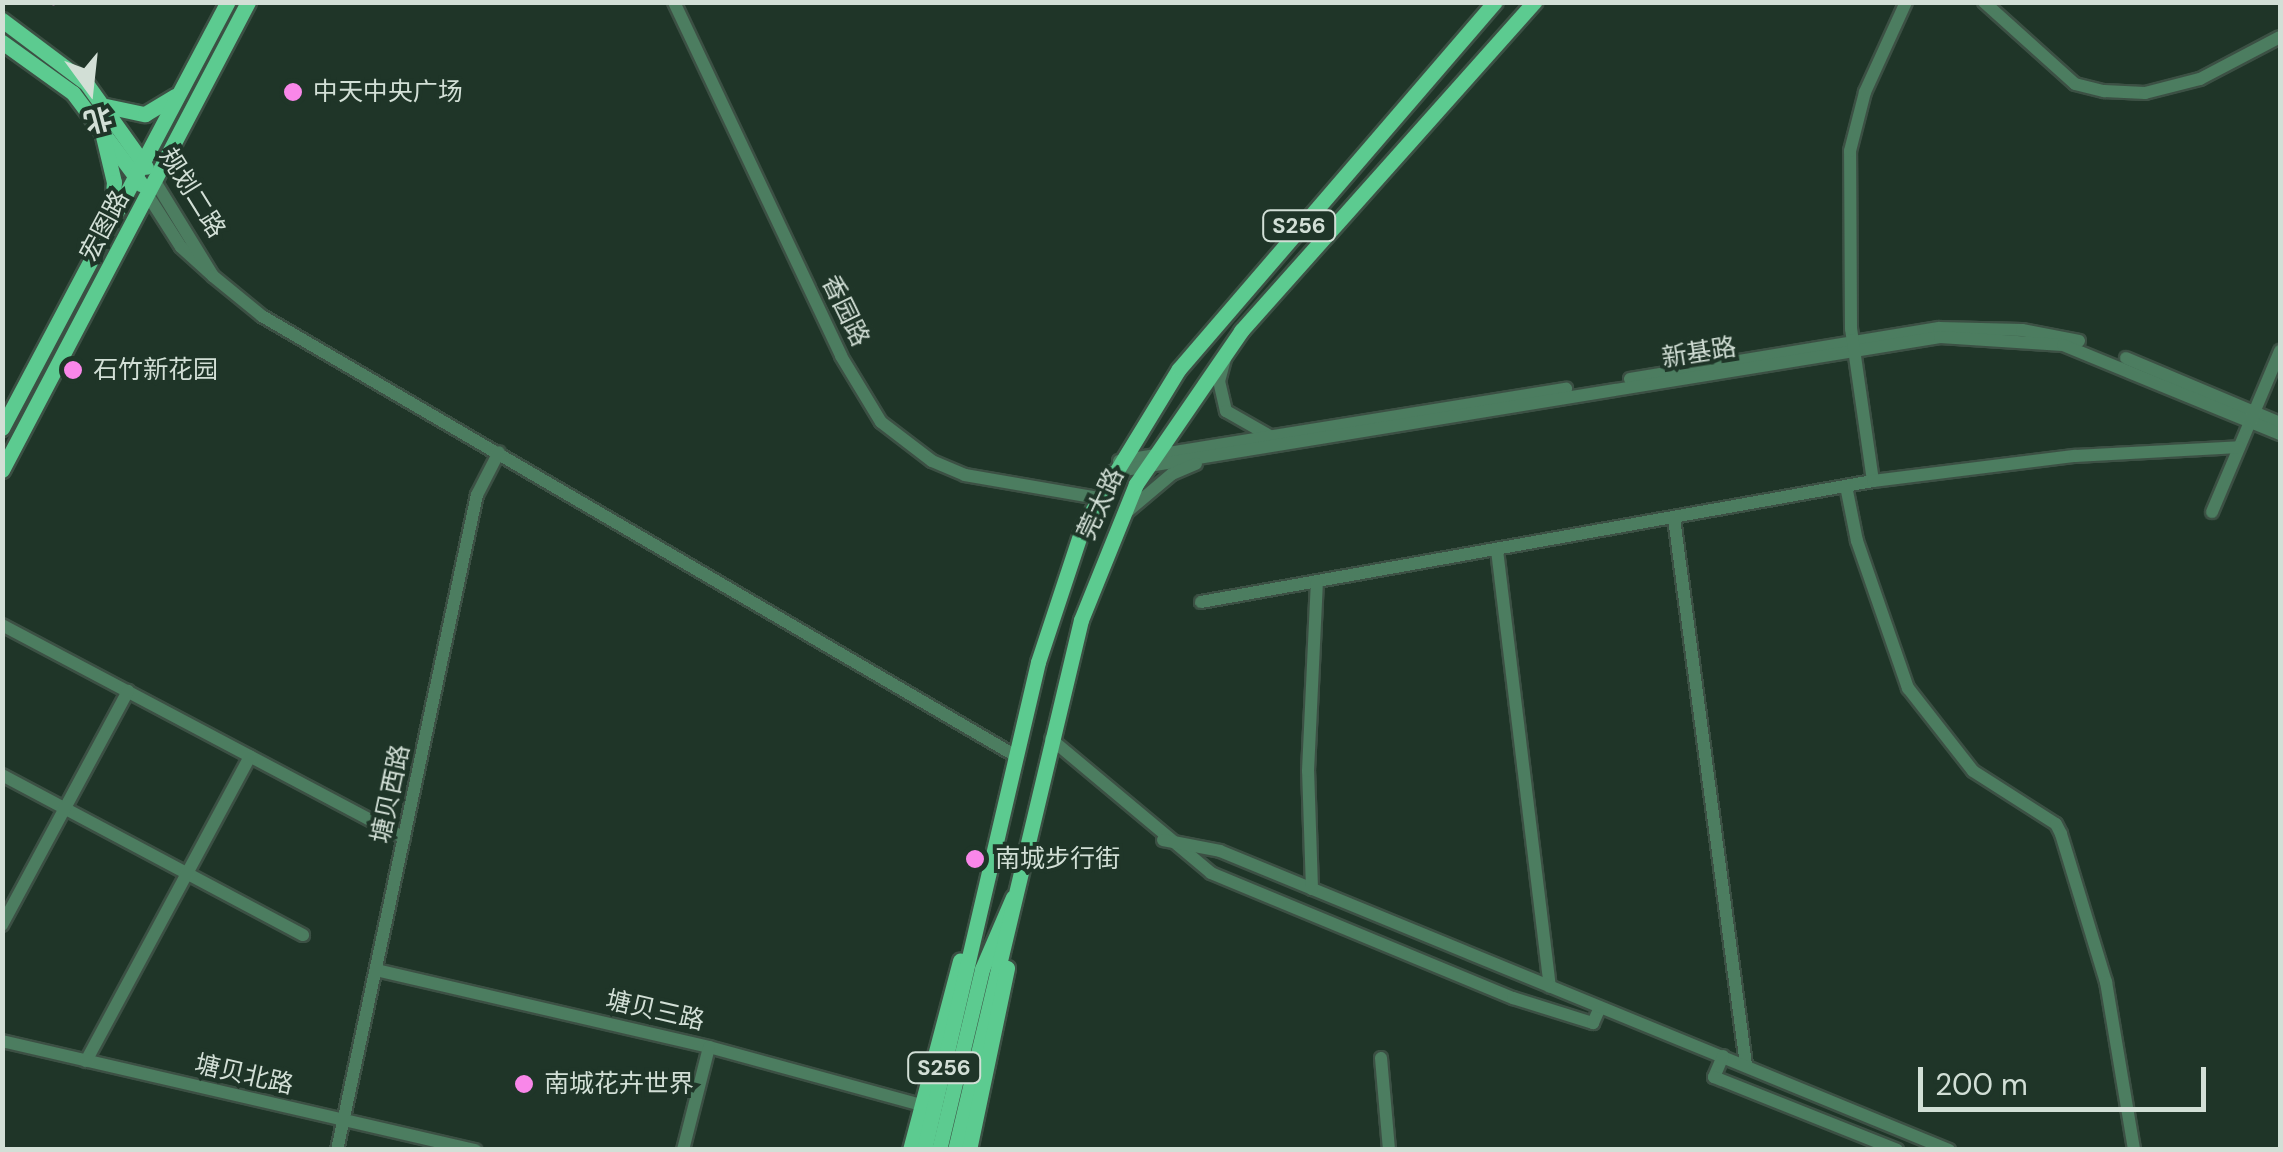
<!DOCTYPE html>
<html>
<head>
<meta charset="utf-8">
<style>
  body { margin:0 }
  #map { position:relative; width:2283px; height:1152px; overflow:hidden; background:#1f3528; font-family:"DM Sans","Noto Sans SC",sans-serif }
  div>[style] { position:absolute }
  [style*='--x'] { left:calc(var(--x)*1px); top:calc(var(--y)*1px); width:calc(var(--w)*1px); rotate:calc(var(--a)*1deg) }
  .stream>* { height:2.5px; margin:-1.25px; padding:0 1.25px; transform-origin:1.25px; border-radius:1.25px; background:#975f8f }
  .roads { filter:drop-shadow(2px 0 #3c5044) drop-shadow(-2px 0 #3c5044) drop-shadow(0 2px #3c5044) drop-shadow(0 -2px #3c5044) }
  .minor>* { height:12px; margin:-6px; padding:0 6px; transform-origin:6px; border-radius:6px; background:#4c7d60 }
  .major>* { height:15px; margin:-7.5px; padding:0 7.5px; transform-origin:7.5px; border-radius:7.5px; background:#5ccb90 }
  .dots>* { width:28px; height:28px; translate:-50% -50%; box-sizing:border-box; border:5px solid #1f3528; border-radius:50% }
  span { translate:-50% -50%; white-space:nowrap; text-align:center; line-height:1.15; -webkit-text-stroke:8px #1f3528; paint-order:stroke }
  .shield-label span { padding:2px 8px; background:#1f3528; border:2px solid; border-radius:8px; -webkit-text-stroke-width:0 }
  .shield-label { font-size:22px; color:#d2dfd6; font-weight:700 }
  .poi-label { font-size:25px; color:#d2dfd6 }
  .left { translate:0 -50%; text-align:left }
  .street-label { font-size:25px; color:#d2dfd6 }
  .frame { position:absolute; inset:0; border:5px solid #d2dfd6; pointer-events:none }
  .north { position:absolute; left:40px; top:40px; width:100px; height:100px; -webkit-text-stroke:8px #1f3528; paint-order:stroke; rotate:165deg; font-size:28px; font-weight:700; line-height:40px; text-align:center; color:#d2dfd6 }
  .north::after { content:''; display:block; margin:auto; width:35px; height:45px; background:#d2dfd6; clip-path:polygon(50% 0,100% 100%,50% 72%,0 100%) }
  .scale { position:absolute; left:1918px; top:1067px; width:288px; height:45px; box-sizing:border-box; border:5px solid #d2dfd6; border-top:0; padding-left:12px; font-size:30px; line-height:35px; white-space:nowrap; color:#d2dfd6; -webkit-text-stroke:8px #1f3528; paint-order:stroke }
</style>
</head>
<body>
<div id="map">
  <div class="stream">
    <div style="--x:53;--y:4;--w:2;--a:-90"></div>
  </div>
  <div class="roads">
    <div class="minor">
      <div style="--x:674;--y:2;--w:391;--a:64.7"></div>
      <div style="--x:841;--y:356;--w:77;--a:58.8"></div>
      <div style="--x:881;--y:422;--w:64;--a:37.4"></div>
      <div style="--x:932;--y:461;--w:36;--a:23"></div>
      <div style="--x:965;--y:475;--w:135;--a:9.8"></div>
      <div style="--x:1984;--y:2;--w:122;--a:42"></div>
      <div style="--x:2075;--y:84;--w:30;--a:14"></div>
      <div style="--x:2104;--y:91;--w:41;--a:2.8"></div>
      <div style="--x:2145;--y:93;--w:57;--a:-14.3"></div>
      <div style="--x:2200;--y:79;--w:90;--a:-27.7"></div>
      <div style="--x:149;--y:197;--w:59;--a:57.4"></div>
      <div style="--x:181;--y:247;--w:43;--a:42.2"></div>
      <div style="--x:213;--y:276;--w:109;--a:-121.5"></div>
      <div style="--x:213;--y:276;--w:63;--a:39.2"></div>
      <div style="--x:262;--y:316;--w:873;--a:30.27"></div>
      <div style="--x:2126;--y:358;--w:167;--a:22.9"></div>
      <div style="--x:1225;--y:359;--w:23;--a:105"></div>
      <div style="--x:1219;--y:381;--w:31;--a:77"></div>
      <div style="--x:1226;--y:411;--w:51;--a:29.6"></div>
      <div style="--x:1630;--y:379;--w:313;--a:-9.4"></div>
      <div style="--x:1939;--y:328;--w:83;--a:1.4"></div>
      <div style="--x:2022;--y:330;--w:58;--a:10.9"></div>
      <div style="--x:1119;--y:461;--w:453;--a:-9.2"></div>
      <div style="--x:1112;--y:472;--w:839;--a:-9.26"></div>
      <div style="--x:1940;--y:337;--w:123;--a:3.7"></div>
      <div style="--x:2063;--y:345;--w:235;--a:22.3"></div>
      <div style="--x:1873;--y:481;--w:154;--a:-98.2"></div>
      <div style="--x:1851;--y:329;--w:178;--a:-90.3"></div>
      <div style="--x:1850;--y:151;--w:61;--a:-75.7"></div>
      <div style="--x:1865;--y:92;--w:99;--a:-65.5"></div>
      <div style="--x:1846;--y:486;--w:56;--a:78.7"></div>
      <div style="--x:1857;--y:541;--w:156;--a:70.9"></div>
      <div style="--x:1908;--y:688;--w:105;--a:51.9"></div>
      <div style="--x:1973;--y:771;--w:98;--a:32.6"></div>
      <div style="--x:2056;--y:824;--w:11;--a:63"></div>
      <div style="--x:2061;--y:834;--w:155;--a:73.1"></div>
      <div style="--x:2106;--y:982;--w:170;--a:80.5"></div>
      <div style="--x:1127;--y:512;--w:59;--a:-40.2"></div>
      <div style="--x:1172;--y:474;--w:26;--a:-23"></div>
      <div style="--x:2212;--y:512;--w:175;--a:-67.1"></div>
      <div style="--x:1674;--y:518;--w:552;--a:82.5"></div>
      <div style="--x:1497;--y:550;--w:440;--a:83.1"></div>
      <div style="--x:1201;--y:602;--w:683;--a:-10.21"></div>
      <div style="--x:1873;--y:481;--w:204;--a:-7.1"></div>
      <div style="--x:2075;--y:456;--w:164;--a:-3.1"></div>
      <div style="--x:2;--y:625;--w:455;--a:27.9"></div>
      <div style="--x:1051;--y:739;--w:209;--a:39.9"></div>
      <div style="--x:1211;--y:873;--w:327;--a:22.5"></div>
      <div style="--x:1513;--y:998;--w:84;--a:17.4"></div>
      <div style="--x:1593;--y:1023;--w:17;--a:-66"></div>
      <div style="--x:2;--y:775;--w:341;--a:28"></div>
      <div style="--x:1163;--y:840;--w:58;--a:10.9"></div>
      <div style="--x:1220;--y:851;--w:788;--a:22.3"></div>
      <div style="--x:1312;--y:889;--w:118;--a:-91.9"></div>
      <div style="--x:1308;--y:771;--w:189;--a:-87.3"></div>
      <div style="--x:2;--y:925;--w:266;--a:-61.7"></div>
      <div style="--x:376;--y:970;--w:342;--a:13"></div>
      <div style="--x:709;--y:1047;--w:220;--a:15.3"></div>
      <div style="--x:2;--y:1041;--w:486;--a:13"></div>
      <div style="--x:1723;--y:1056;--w:23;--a:113"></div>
      <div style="--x:1714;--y:1077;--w:197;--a:21.7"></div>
      <div style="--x:1381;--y:1058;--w:92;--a:85"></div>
      <div style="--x:86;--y:1061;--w:346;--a:-61.7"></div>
      <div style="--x:337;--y:1150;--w:670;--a:-77.94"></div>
      <div style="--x:477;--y:495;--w:48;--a:-62.9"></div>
      <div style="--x:683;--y:1150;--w:106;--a:-75.8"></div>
    </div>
    <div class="major">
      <div style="--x:2;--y:20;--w:105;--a:36.9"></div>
      <div style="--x:86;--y:83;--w:103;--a:54.5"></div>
      <div style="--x:2;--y:42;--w:87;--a:35.7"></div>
      <div style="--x:73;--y:93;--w:114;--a:53.2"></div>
      <div style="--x:106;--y:106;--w:40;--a:12"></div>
      <div style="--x:145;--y:114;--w:35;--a:-31"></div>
      <div style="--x:103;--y:136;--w:47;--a:76.6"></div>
      <div style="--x:114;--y:182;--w:34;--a:95"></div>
      <div style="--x:2;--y:428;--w:482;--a:-62.1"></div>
      <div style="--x:2;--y:470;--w:529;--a:-62.27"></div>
      <div style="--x:910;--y:1150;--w:196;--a:-75.2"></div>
      <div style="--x:924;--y:1150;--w:501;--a:-76.85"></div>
      <div style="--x:1038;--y:662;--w:143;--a:-71.7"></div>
      <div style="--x:1083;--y:526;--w:184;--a:-58.6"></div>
      <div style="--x:1179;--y:369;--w:484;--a:-49.3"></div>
      <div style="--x:939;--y:1150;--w:186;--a:-76.6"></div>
      <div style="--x:982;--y:969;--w:78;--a:-66.7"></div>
      <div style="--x:955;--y:1150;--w:545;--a:-76.63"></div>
      <div style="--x:1081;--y:620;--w:147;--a:-68"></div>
      <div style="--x:1136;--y:484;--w:186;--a:-55.5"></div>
      <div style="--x:1241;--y:331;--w:441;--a:-48.3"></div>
      <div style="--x:969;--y:1150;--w:186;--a:-78.2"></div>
    </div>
  </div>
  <div class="dots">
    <div style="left:293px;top:92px;background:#f987e9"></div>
    <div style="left:73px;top:370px;background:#f987e9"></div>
    <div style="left:975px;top:859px;background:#f987e9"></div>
    <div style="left:524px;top:1084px;background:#f987e9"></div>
  </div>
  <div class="shield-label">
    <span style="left:1299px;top:226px">S256</span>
    <span style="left:944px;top:1068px">S256</span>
  </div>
  <div class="poi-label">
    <span class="left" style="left:313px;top:92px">中天中央广场</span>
    <span class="left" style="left:93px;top:370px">石竹新花园</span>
    <span class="left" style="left:995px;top:859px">南城步行街</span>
    <span class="left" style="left:544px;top:1084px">南城花卉世界</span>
  </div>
  <div class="street-label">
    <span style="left:192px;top:193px;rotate:58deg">规划二路</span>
    <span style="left:105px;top:226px;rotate:-62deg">宏图路</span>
    <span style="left:845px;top:311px;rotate:64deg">香园路</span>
    <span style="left:1699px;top:353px;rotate:-9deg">新基路</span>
    <span style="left:1101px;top:504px;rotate:-65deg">莞太路</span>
    <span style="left:391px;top:794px;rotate:-78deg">塘贝西路</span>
    <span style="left:655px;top:1011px;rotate:13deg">塘贝三路</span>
    <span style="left:244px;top:1075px;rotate:13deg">塘贝北路</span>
  </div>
  <div class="frame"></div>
  <div class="north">北</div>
  <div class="scale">200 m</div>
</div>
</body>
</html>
